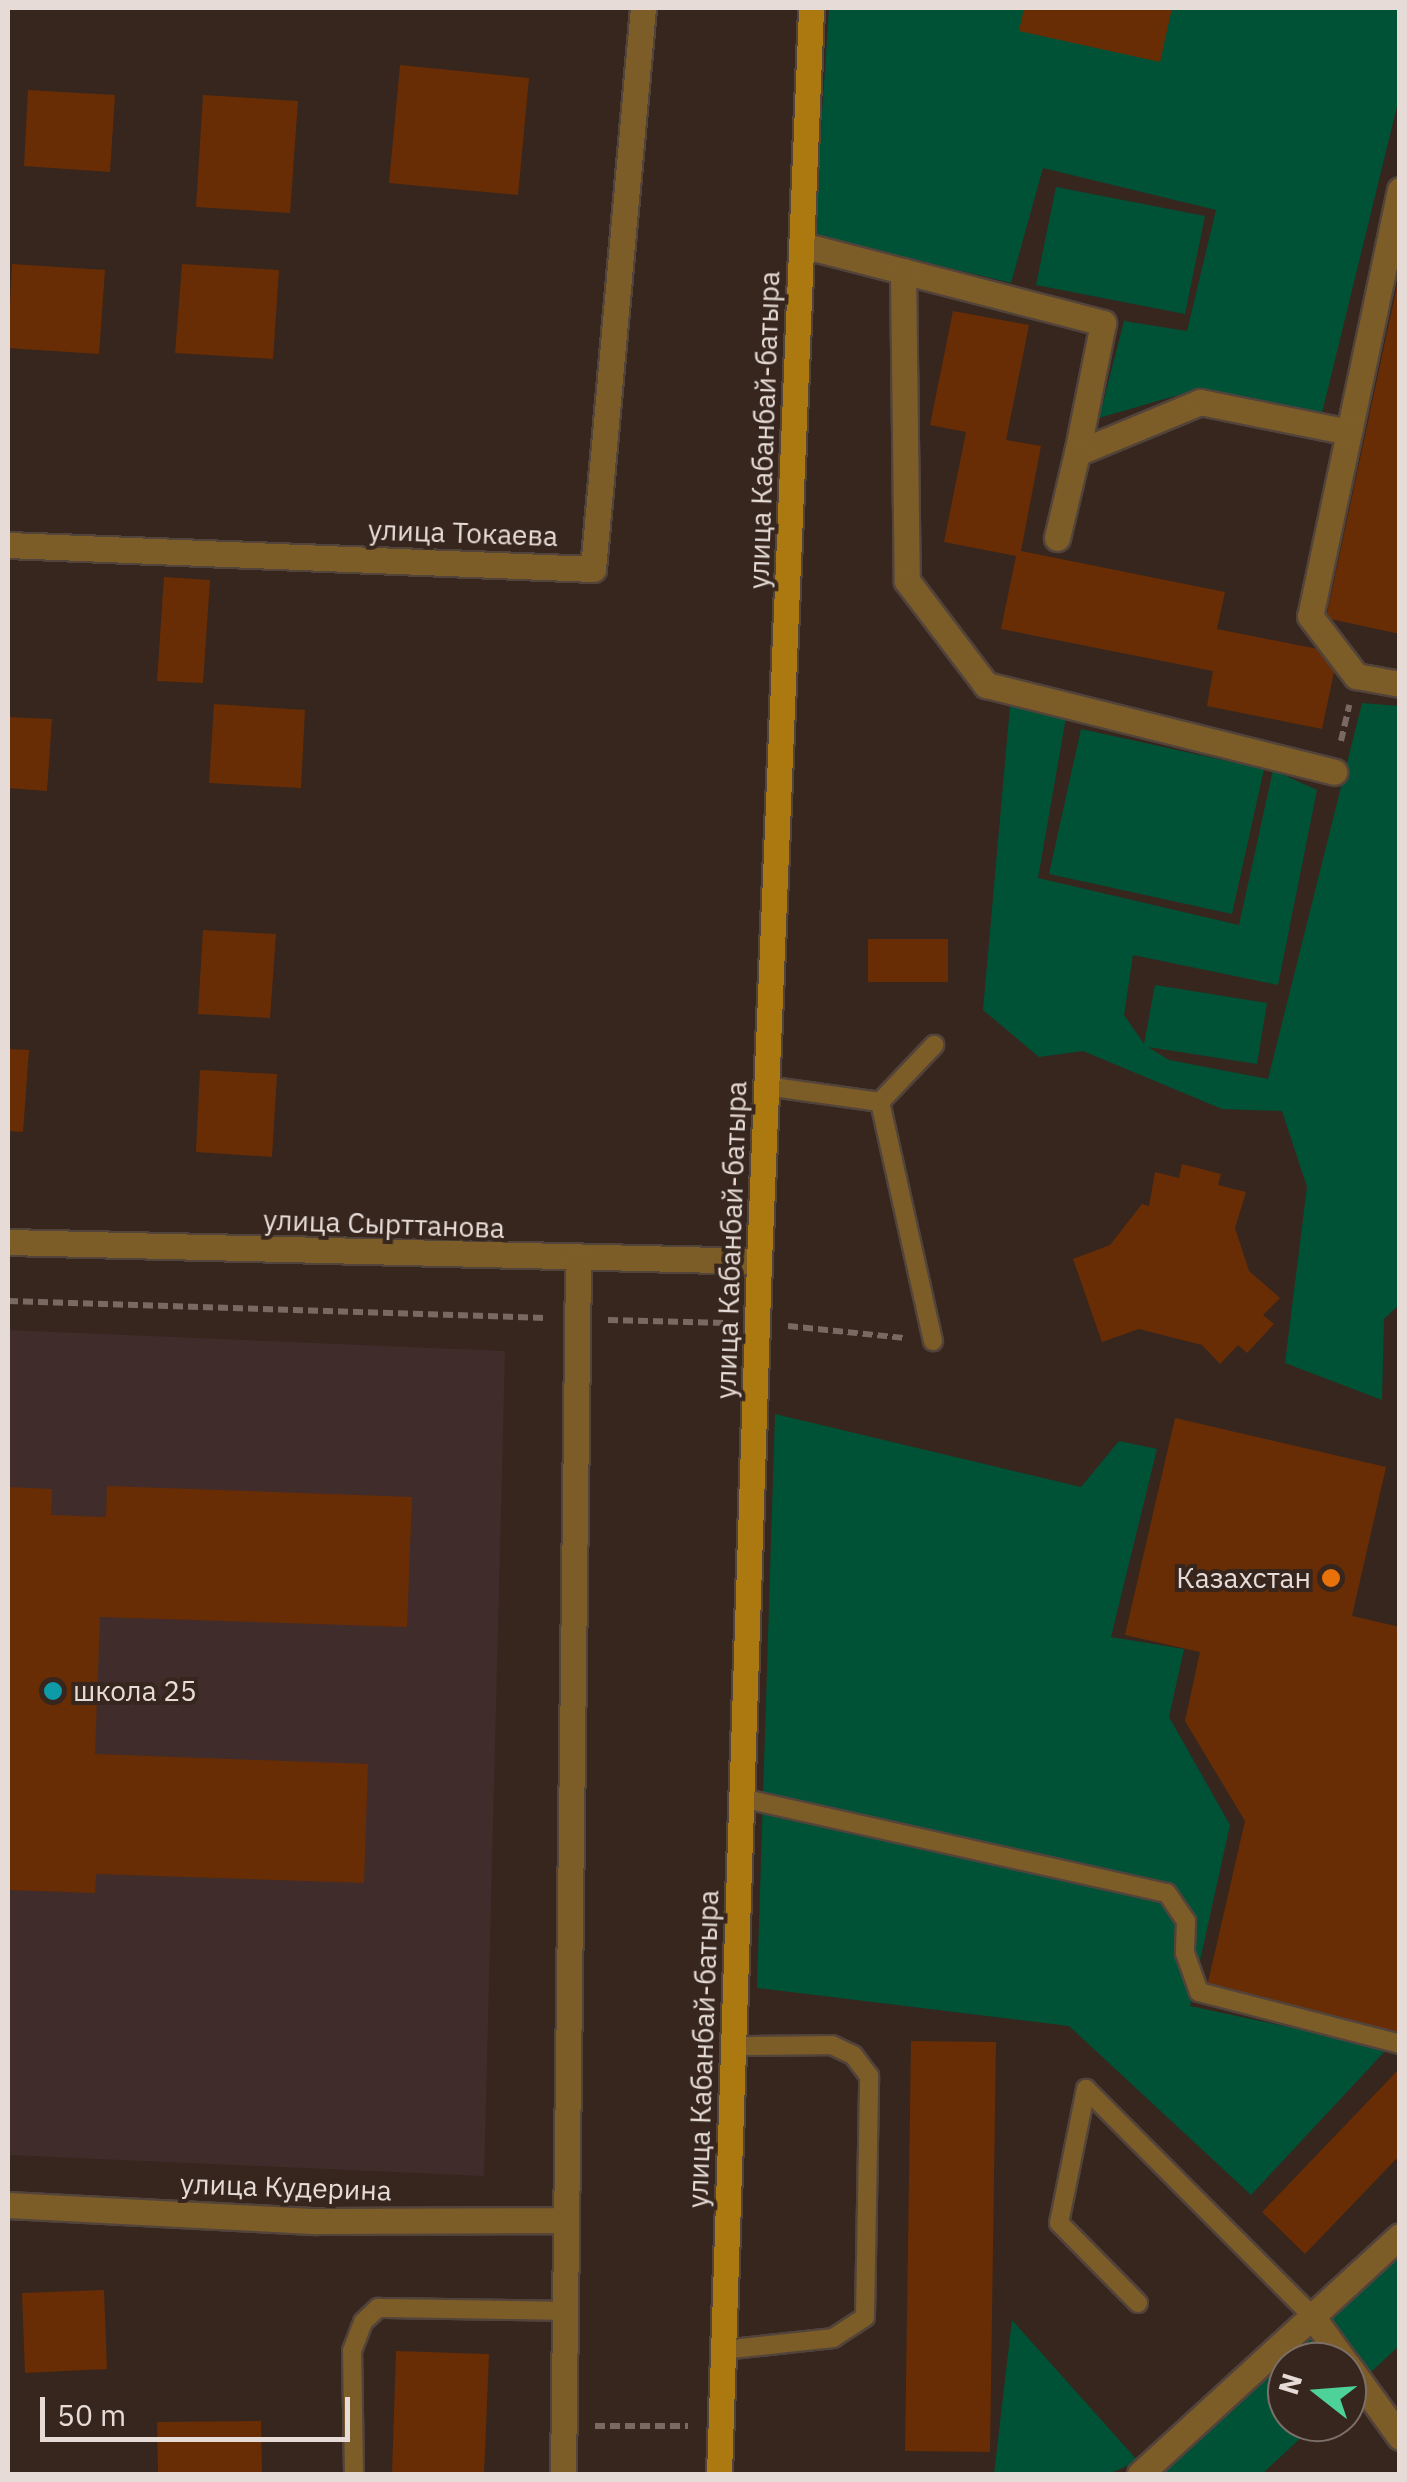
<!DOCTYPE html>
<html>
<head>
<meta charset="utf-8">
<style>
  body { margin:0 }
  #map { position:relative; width:1407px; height:2482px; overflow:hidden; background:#36261e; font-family:"IBM Plex Sans",sans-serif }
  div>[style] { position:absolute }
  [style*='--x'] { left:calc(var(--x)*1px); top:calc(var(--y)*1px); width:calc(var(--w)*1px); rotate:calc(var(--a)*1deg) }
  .education>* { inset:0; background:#402c2a }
  .green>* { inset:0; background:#005237 }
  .building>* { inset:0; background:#682d05 }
  .path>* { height:6px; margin-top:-3px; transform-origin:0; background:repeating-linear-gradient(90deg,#786a63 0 10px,transparent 0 15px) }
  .roads { filter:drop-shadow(2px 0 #52433b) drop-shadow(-2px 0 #52433b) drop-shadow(0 2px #52433b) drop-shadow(0 -2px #52433b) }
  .service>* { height:18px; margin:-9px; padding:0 9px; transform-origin:9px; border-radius:9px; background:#7d5d27 }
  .minor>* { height:25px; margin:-12.5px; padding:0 12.5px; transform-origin:12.5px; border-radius:12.5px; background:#7d5d27 }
  .tertiary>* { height:25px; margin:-12.5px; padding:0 12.5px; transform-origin:12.5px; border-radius:12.5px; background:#7d5d27 }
  .secondary>* { height:25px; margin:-12.5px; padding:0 12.5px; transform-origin:12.5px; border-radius:12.5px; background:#ab790f }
  .dots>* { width:28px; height:28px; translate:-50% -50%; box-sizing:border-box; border:5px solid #36261e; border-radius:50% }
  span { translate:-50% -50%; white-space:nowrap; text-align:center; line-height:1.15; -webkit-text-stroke:8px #36261e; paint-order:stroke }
  .street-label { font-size:28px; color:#e6dbd6 }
  .poi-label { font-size:28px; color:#e6dbd6 }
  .right { translate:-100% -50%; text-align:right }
  .left { translate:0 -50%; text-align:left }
  .frame { position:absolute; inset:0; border:10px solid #e6dbd6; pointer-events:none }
  .north { position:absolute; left:1267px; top:2342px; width:100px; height:100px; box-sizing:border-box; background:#36261e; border:2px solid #7c6e68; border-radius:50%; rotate:287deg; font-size:28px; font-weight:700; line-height:40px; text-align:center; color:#e6dbd6 }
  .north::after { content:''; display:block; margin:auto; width:35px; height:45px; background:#4dd39a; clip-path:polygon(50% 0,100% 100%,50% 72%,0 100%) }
  .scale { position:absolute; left:40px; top:2397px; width:310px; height:45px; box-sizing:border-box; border:5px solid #e6dbd6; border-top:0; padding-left:12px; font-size:30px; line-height:35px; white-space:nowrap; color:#e6dbd6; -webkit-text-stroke:8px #36261e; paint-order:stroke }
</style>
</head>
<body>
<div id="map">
  <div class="education">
    <div style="clip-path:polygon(8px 1330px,505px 1351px,484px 2176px,8px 2155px)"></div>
  </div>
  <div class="green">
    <div style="clip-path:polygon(829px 8px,1399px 8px,1399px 98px,1322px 413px,1199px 389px,1099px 418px,1124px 321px,1187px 331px,1216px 210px,1043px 168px,1011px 283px,814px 235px)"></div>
    <div style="clip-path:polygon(1056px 187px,1205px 216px,1185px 314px,1036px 285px)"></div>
    <div style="clip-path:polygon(1362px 703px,1399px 706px,1400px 1304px,1384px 1319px,1382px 1400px,1285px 1363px,1307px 1187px,1282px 1111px,1222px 1109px,1083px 1051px,1039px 1057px,983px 1010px,1010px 706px,1066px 717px,1038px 878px,1239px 925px,1273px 770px,1317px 790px,1278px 985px,1133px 955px,1124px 1015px,1144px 1044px,1155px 985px,1267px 1003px,1257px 1064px,1148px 1047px,1169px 1060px,1268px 1079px)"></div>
    <div style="clip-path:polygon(1081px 729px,1264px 769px,1232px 914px,1049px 874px)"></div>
    <div style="clip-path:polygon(775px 1414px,1081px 1487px,1119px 1441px,1157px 1449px,1111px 1637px,1184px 1649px,1169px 1717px,1230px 1825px,1190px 2006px,1388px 2048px,1251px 2195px,1069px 2026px,757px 1988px)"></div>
    <div style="clip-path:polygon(1399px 2253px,1399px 2346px,1370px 2373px,1329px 2316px)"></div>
    <div style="clip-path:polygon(1012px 2320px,1138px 2461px,1109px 2474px,994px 2474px)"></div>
    <div style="clip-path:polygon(1314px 2335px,1327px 2362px,1287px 2362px,1287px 2422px,1318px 2422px,1262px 2474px,1149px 2474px)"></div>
  </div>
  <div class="building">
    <div style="clip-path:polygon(1024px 8px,1172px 8px,1160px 62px,1019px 31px)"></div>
    <div style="clip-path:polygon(400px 65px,529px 78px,518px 195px,389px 183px)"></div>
    <div style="clip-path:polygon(28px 90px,115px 95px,110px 172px,24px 166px)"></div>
    <div style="clip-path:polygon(203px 95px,298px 101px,290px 213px,196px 207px)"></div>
    <div style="clip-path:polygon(12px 264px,105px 270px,99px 354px,8px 348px)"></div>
    <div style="clip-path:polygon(182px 264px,279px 270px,273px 359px,175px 353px)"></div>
    <div style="clip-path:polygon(1398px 281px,1400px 281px,1400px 634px,1326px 618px)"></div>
    <div style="clip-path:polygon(953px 311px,1029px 325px,1006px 440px,1041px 446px,1021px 551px,1225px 592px,1217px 629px,1338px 653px,1322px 729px,1207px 706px,1213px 671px,1001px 629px,1016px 556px,944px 542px,966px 432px,930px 425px)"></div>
    <div style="clip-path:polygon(164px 577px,210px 580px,203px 683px,157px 681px)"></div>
    <div style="clip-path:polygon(214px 704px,305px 710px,301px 788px,209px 783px)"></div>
    <div style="clip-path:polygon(8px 717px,52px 719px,47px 791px,8px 788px)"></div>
    <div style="clip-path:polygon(203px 930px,276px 934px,270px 1018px,198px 1014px)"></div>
    <div style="clip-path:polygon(868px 939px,948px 939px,948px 982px,868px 982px)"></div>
    <div style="clip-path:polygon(8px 1049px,29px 1050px,23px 1132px,8px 1131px)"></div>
    <div style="clip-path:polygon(200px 1070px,277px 1074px,272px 1157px,196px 1152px)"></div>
    <div style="clip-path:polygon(1182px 1164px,1221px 1174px,1218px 1185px,1246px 1192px,1235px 1228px,1249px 1271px,1280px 1298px,1263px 1315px,1274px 1324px,1247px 1353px,1238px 1345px,1220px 1364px,1202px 1345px,1139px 1329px,1102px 1342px,1073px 1259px,1110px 1245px,1142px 1204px,1149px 1206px,1155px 1172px,1179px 1178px)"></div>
    <div style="clip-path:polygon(1175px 1418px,1386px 1467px,1352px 1616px,1400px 1627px,1400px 2035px,1206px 1991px,1245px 1821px,1185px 1721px,1200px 1652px,1125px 1635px)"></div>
    <div style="clip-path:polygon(107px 1486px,412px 1497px,407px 1627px,100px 1617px,95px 1754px,368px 1764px,364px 1883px,96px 1874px,95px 1893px,8px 1890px,8px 1487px,52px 1489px,51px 1515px,106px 1517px)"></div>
    <div style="clip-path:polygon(911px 2041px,996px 2042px,990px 2452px,905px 2451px)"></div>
    <div style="clip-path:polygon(1400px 2068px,1400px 2155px,1305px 2254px,1262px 2212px)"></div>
    <div style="clip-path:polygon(104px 2290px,107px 2369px,25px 2373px,22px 2293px)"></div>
    <div style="clip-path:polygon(396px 2351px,489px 2354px,484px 2474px,392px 2474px)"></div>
    <div style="clip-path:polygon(261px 2421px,262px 2474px,158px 2474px,157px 2422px)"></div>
  </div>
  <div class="path">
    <div style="--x:1341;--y:741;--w:37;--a:-77"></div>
    <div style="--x:8;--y:1301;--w:538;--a:1.81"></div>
    <div style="--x:608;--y:1320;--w:118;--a:1.5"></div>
    <div style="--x:788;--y:1326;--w:118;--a:5.9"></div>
    <div style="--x:595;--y:2426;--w:93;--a:0"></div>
  </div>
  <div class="roads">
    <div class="service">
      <div style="--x:766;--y:1086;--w:115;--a:8"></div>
      <div style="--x:880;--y:1102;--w:79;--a:-46.5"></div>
      <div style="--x:880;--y:1102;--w:245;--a:77.5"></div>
      <div style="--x:741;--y:1798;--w:436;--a:12.6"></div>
      <div style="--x:1167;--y:1893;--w:34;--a:56"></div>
      <div style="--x:1186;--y:1921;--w:32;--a:92"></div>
      <div style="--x:1185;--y:1953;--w:41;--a:70.3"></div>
      <div style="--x:1199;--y:1992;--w:208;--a:14.5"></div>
      <div style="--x:1138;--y:2303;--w:112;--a:-134.6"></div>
      <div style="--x:1059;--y:2223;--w:137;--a:-78.6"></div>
      <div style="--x:1086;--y:2089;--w:320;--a:45.1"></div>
      <div style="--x:723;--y:2350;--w:111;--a:-6.2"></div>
      <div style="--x:833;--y:2338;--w:38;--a:-33"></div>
      <div style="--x:865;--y:2317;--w:241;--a:-89"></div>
      <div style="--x:869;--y:2076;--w:26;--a:-127"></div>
      <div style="--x:853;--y:2055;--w:23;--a:-155"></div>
      <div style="--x:832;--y:2045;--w:99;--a:179.4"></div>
      <div style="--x:354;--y:2474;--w:123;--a:-90.9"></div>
      <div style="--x:352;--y:2351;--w:31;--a:-69"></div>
      <div style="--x:363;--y:2322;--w:21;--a:-43"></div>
      <div style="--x:378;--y:2308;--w:188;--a:0.9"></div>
    </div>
    <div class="minor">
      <div style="--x:1400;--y:190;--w:435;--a:101.9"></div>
      <div style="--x:1310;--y:616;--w:76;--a:52.5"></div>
      <div style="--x:1356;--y:676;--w:45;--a:10.3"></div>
      <div style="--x:802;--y:245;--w:311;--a:14.5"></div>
      <div style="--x:1103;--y:323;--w:133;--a:101.3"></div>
      <div style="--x:1077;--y:453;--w:133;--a:-22.5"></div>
      <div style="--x:1200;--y:402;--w:152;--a:11.4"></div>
      <div style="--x:903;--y:271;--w:310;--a:89.3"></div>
      <div style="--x:907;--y:581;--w:131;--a:52.8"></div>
      <div style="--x:986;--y:685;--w:359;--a:14"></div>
      <div style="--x:1057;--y:538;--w:87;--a:-76.8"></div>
      <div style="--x:8;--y:545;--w:585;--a:2.35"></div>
      <div style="--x:593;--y:569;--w:563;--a:-84.91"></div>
      <div style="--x:8;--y:1242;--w:751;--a:1.45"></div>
      <div style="--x:8;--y:2205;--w:309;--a:3"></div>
      <div style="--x:317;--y:2221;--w:245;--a:-0.2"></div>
      <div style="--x:1312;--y:2316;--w:57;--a:54.3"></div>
      <div style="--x:1347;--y:2364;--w:90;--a:54"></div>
      <div style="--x:563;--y:2474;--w:1214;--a:-89.29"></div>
    </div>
    <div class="tertiary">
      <div style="--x:1140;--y:2474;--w:352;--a:-42.5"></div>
    </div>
    <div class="secondary">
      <div style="--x:719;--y:2474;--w:1214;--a:-88.11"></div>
      <div style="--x:759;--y:1261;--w:1254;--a:-87.62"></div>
    </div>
  </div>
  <div class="dots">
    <div style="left:1331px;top:1578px;background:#e8710a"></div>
    <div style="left:53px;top:1691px;background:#0f9aa8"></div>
  </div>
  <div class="street-label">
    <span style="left:764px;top:430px;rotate:-88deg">улица Кабанбай-батыра</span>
    <span style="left:463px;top:533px;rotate:2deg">улица Токаева</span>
    <span style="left:384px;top:1224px;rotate:2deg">улица Сырттанова</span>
    <span style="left:731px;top:1240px;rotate:-88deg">улица Кабанбай-батыра</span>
    <span style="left:703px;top:2049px;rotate:-88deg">улица Кабанбай-батыра</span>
    <span style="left:286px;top:2187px;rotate:2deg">улица Кудерина</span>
  </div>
  <div class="poi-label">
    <span class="right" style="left:1311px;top:1578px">Казахстан</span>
    <span class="left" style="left:73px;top:1691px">школа 25</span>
  </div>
  <div class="frame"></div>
  <div class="north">N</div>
  <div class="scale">50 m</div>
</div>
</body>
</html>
